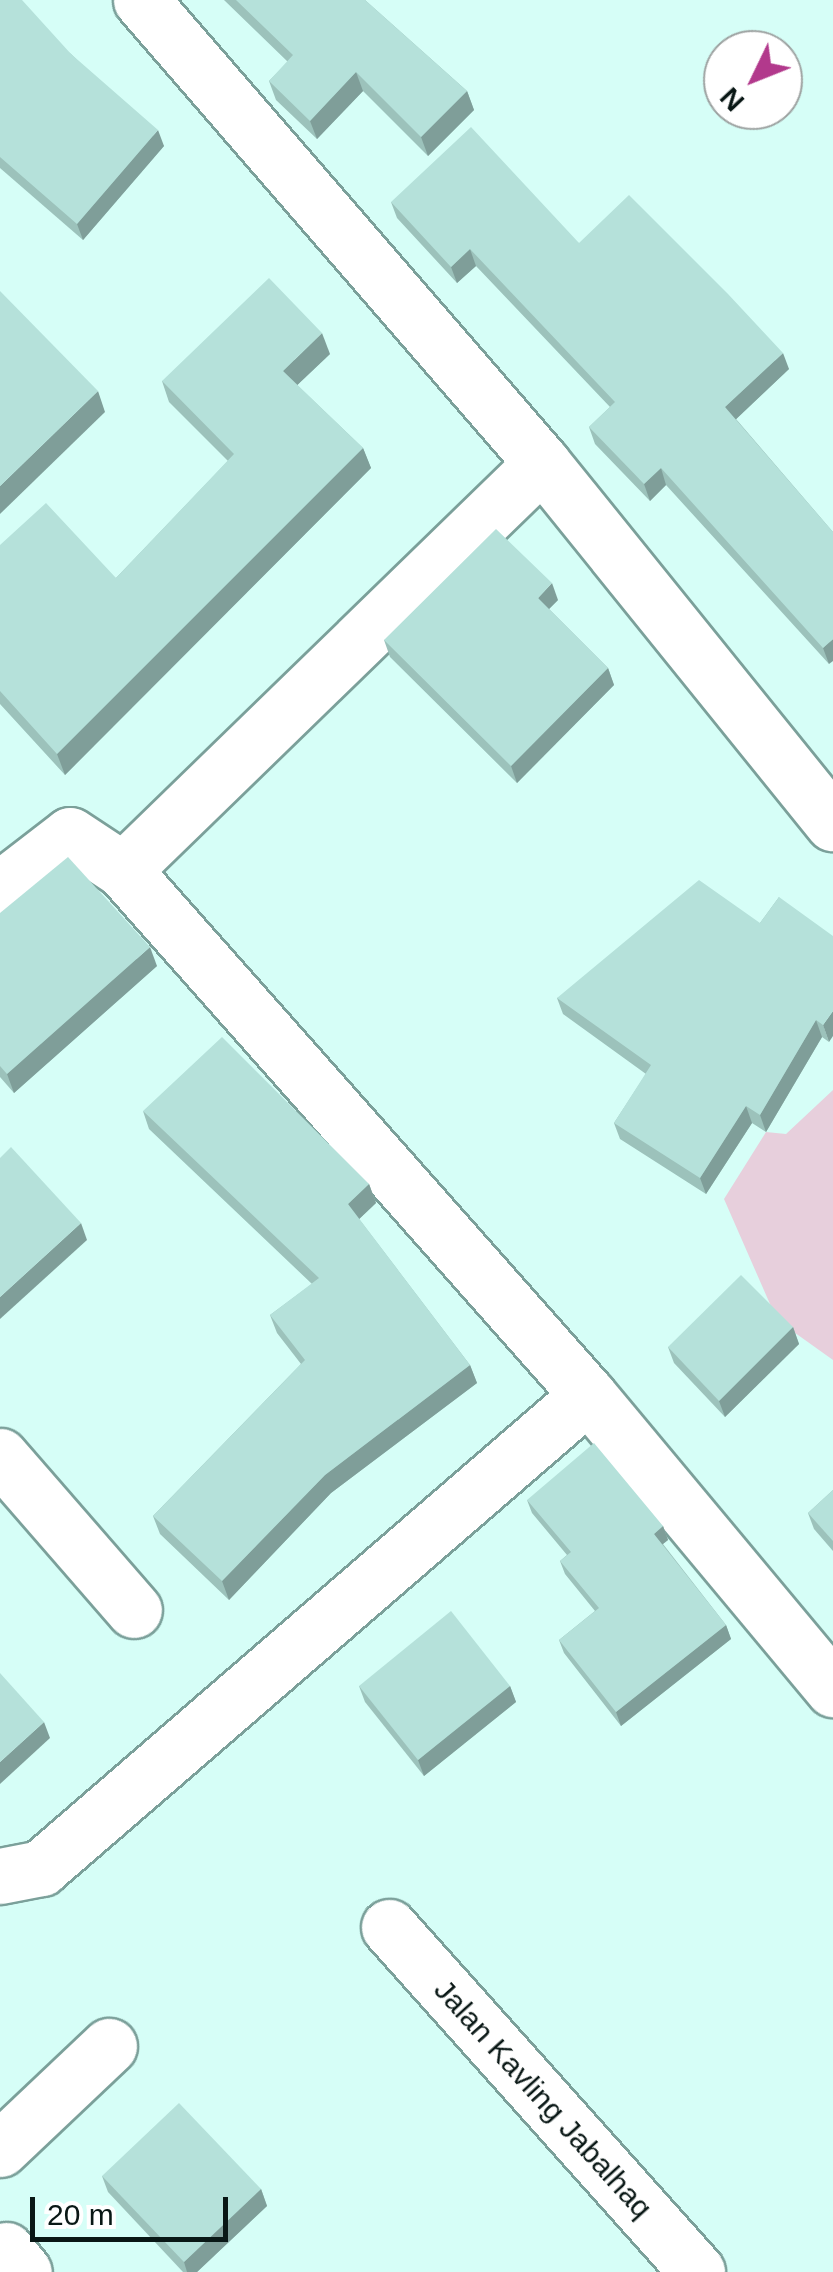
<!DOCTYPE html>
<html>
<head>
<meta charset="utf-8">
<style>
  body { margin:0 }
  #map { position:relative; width:833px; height:2272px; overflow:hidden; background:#d6fef7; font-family:Helvetica,sans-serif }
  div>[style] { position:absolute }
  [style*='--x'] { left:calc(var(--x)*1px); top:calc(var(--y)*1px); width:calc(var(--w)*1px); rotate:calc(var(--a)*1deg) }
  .green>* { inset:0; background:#e7cfdc }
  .roads { filter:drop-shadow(2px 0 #7ba09a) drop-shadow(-2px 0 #7ba09a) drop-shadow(0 2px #7ba09a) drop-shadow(0 -2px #7ba09a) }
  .minor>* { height:55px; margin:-27.5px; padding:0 27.5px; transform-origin:27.5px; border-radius:27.5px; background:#fff }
  .wall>* { inset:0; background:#9cc2bb }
  .shaded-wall>* { inset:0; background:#7f9e99 }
  .building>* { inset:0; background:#b5e1da }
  span { translate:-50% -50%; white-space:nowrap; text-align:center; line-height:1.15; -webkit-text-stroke:8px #fff; paint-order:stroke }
  .street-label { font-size:30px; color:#091715 }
  .north { position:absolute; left:703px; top:30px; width:100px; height:100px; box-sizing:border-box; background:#fff; border:2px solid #9da2a1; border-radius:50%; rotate:227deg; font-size:28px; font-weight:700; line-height:40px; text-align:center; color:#091715 }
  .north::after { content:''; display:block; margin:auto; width:35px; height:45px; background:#b2398c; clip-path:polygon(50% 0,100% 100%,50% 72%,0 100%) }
  .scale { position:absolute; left:30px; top:2197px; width:198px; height:45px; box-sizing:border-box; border:5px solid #091715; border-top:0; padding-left:12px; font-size:30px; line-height:35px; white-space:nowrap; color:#091715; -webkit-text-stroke:8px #fff; paint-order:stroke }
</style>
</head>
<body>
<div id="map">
  <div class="green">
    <div style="clip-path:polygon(833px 1090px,833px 1360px,777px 1320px,724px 1199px,766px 1132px,786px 1134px)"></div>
  </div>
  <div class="roads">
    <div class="minor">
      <div style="--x:141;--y:0;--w:613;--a:49.1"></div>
      <div style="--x:542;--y:463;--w:463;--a:51.1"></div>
      <div style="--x:542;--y:463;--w:584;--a:135.83"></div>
      <div style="--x:123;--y:870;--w:701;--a:48.47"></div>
      <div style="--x:588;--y:1395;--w:383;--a:50.2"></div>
      <div style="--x:0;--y:889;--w:88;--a:-37.6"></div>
      <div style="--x:70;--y:835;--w:64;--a:33.4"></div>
      <div style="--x:0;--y:1456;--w:204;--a:49"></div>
      <div style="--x:0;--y:1876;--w:42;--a:-11"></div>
      <div style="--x:41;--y:1868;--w:723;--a:-40.85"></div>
      <div style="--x:389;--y:1927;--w:462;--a:48.2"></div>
      <div style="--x:0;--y:2149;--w:150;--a:-43.4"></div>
      <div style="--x:6;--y:2250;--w:28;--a:51"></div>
    </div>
  </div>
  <div class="wall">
    <div style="clip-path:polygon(0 0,71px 54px,164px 146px,83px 240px,0 168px)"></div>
    <div style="clip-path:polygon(224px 0,365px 0,467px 91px,474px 110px,428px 156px,363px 91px,317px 139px,276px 100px,269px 81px,288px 62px)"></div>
    <div style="clip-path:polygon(391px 202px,579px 243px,789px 369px,736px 419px,833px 532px,829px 664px,666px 485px,650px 501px,595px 444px,589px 427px,610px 407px,476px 266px,457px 283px,397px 218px)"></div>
    <div style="clip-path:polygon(330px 354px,297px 385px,363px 448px,371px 468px,65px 775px,0 704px,0 545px,116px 578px,228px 461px,169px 402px,162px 381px)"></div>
    <div style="clip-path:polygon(558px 600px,549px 609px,608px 668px,614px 685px,517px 783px,390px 657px,384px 640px)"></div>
    <div style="clip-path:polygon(779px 897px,829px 1042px,822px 1037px,766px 1132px,752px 1123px,706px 1194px,620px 1139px,614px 1123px,646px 1074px,563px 1014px,557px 998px,760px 923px)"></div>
    <div style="clip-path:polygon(0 913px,157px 966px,14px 1093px,0 1077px)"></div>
    <div style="clip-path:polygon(143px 1111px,369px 1184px,376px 1203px,359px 1219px,470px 1365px,477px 1383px,331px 1493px,229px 1600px,160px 1534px,153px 1516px,301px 1364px,277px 1333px,270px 1315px,312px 1284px,149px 1129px)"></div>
    <div style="clip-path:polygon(793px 1327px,799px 1344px,725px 1417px,674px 1363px,668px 1347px)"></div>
    <div style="clip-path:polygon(833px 1490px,833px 1551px,814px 1529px,808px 1513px)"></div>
    <div style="clip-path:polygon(527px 1500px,663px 1526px,668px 1540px,663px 1544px,726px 1625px,731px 1639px,621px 1726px,564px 1653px,559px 1640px,595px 1611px,565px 1574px,560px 1561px,567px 1555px,532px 1513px)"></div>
    <div style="clip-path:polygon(359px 1686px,510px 1686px,516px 1702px,424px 1776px,365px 1702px)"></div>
    <div style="clip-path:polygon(102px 2176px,261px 2189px,267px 2206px,197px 2272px,183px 2272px,108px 2192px)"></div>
  </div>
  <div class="shaded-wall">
    <div style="clip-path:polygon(356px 72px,363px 91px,317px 139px,310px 121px)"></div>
    <div style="clip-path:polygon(467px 91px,474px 110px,428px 156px,421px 137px)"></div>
    <div style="clip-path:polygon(158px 130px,164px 146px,83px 240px,77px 224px)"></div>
    <div style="clip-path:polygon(470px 249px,476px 266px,457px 283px,451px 267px)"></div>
    <div style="clip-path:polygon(322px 333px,330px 354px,290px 392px,283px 371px)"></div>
    <div style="clip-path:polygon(783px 353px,789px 369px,731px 424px,725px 407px)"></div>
    <div style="clip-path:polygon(98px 391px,105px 412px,0 514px,0 486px)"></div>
    <div style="clip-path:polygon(363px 448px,371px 468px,65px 775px,57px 754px)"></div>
    <div style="clip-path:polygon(661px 468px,666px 485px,650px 501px,644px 484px)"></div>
    <div style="clip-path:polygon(552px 583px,558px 600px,544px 614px,538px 598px)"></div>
    <div style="clip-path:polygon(833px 639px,833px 661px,829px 664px,823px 648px)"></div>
    <div style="clip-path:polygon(608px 668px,614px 685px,517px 783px,511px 766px)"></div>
    <div style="clip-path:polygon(150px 947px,157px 966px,14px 1093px,7px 1074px)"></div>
    <div style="clip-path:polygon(833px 1011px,833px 1036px,829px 1042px,823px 1025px)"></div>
    <div style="clip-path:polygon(816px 1020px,822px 1037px,766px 1132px,760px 1115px)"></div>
    <div style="clip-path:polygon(746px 1106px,752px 1123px,706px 1194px,700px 1178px)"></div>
    <div style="clip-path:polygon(369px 1184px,376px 1203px,355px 1223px,348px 1204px)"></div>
    <div style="clip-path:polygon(81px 1223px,87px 1240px,0 1319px,0 1297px)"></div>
    <div style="clip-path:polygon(793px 1327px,799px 1344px,725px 1417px,719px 1401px)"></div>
    <div style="clip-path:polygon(470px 1365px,477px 1383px,331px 1493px,229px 1600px,222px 1581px,325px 1475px)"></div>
    <div style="clip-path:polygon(663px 1526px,668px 1540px,659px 1547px,654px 1534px)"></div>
    <div style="clip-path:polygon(726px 1625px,731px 1639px,621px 1726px,616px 1712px)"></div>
    <div style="clip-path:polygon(510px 1686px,516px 1702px,424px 1776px,418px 1760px)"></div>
    <div style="clip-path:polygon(44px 1722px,50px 1738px,0 1784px,0 1762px)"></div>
    <div style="clip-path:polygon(261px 2189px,267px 2206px,197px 2272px,187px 2272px,184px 2262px)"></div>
  </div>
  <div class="building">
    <div style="clip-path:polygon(0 0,22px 0,71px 54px,158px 130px,77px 224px,0 157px)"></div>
    <div style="clip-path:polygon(236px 0,365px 0,467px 91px,421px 137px,356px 72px,310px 121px,269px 81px,293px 55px)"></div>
    <div style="clip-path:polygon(471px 127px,579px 243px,629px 195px,728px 294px,783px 353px,725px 407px,833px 532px,833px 639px,823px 648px,661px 468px,644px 484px,589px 427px,615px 402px,470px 249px,451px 267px,391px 202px)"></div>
    <div style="clip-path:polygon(269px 278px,322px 333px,283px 371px,363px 448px,57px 754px,0 691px,0 545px,46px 503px,116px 578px,234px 454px,162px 381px)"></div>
    <div style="clip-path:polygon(0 291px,98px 391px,0 486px)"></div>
    <div style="clip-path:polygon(496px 529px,552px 583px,538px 598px,608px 668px,511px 766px,384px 640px)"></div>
    <div style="clip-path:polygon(68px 857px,150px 947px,7px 1074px,0 1066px,0 913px)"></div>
    <div style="clip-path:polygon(699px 880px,760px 923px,779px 897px,833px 936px,833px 1011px,823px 1025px,816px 1020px,760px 1115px,746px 1106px,700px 1178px,614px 1123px,651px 1065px,557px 998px)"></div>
    <div style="clip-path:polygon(222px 1037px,369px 1184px,348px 1204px,470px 1365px,325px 1475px,222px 1581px,153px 1516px,305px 1360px,270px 1315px,319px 1278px,143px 1111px)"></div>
    <div style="clip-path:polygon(11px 1147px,81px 1223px,0 1297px,0 1158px)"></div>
    <div style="clip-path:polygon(741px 1275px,793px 1327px,719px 1401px,668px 1347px)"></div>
    <div style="clip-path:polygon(594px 1443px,663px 1526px,654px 1534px,726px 1625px,616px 1712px,559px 1640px,599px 1608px,560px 1561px,571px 1552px,527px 1500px)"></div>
    <div style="clip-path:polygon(833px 1490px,833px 1541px,808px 1513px)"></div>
    <div style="clip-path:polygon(451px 1611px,510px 1686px,418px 1760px,359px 1686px)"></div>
    <div style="clip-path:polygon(0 1673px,44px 1722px,0 1762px)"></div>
    <div style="clip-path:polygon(179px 2103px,261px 2189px,184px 2262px,102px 2176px)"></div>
  </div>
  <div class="street-label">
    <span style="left:543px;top:2099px;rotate:48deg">Jalan Kavling Jabalhaq</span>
  </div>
  <div class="north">N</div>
  <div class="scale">20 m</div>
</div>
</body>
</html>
